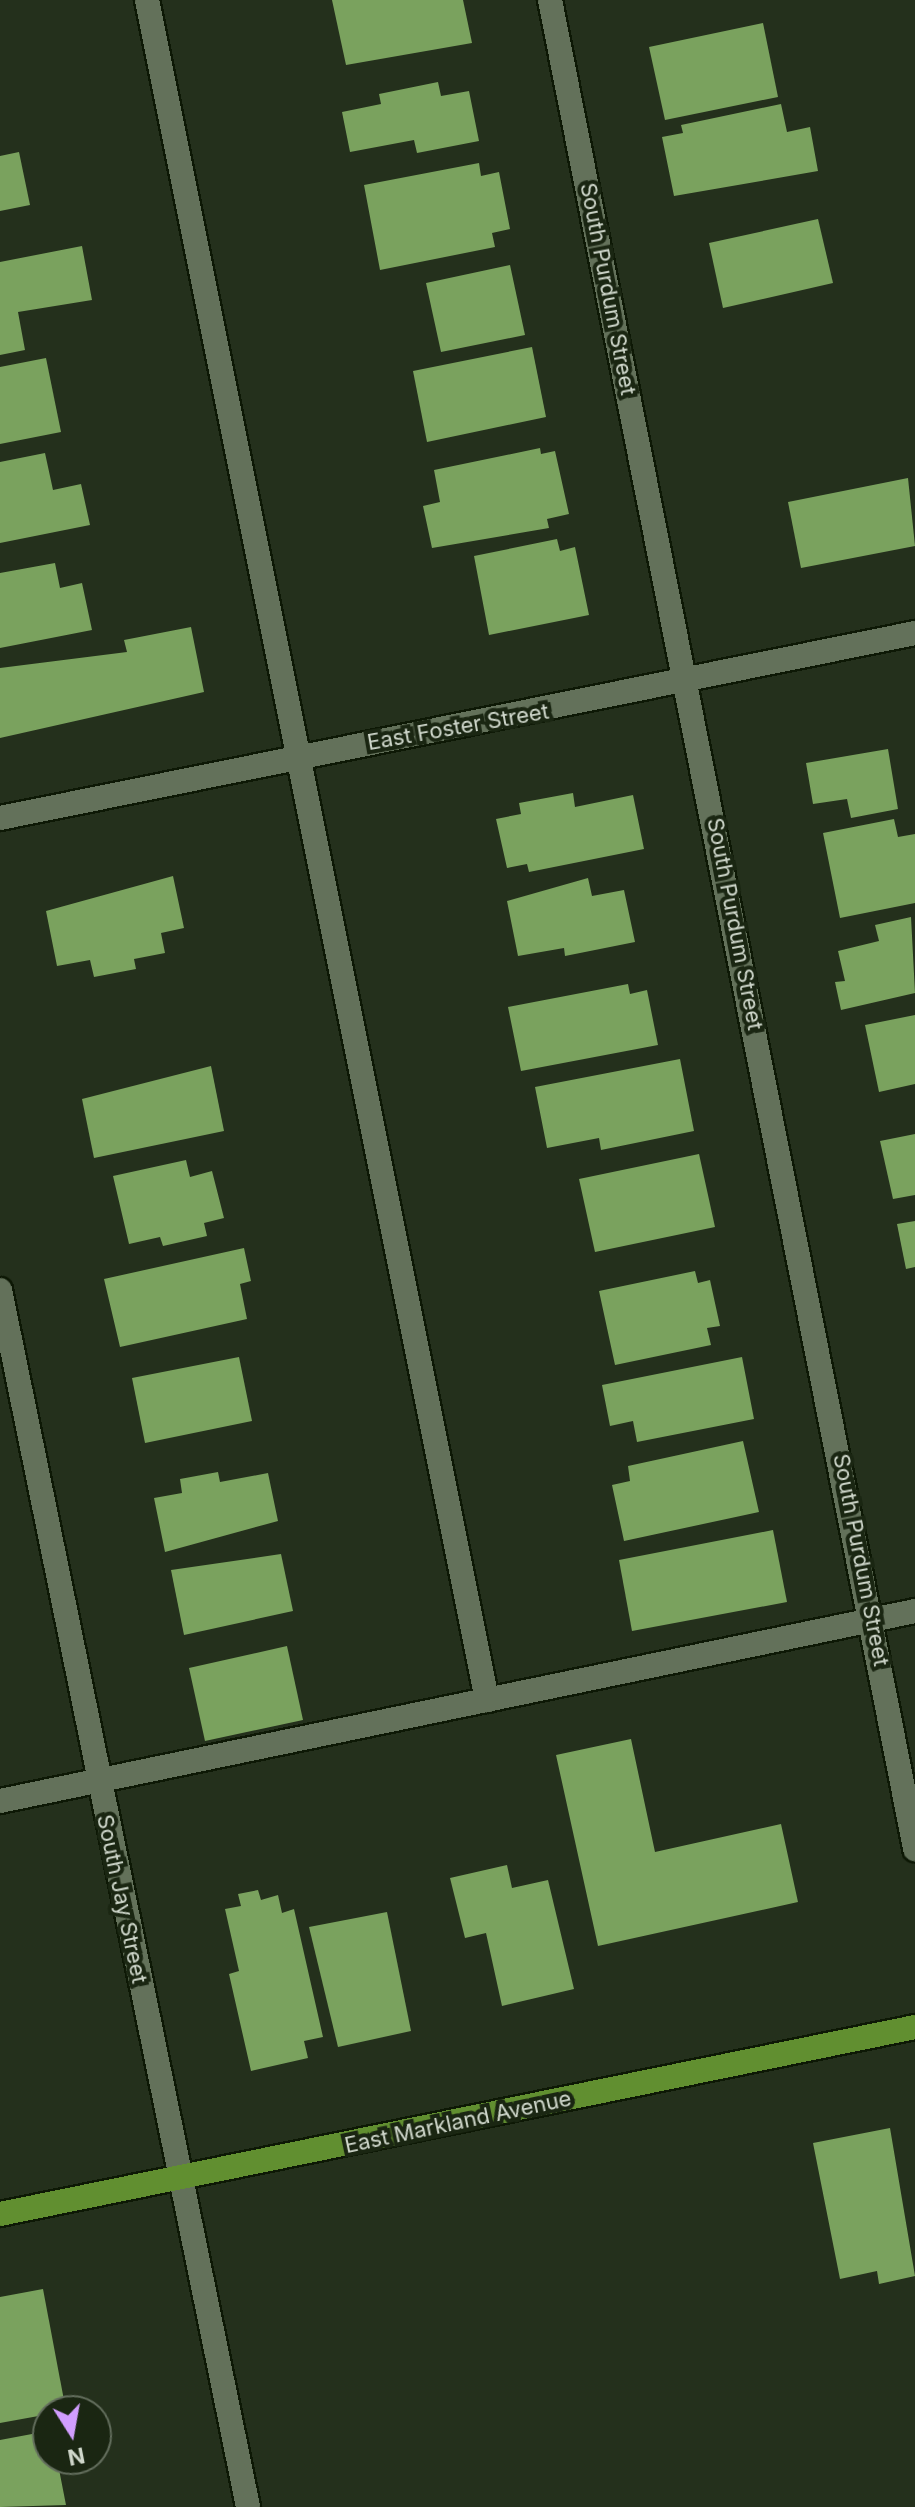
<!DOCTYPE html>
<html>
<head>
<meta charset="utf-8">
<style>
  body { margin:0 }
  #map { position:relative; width:915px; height:2507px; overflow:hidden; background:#24301c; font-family:Inter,sans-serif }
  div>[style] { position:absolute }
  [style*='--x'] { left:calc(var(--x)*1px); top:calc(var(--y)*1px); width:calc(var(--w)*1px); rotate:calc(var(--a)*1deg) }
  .building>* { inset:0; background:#7aa25e }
  .roads { filter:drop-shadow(2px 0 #0d1805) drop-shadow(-2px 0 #0d1805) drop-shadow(0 2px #0d1805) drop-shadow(0 -2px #0d1805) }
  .minor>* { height:24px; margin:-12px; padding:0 12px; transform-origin:12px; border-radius:12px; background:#63715a }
  .major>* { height:24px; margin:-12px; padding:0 12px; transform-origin:12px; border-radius:12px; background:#618f30 }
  span { translate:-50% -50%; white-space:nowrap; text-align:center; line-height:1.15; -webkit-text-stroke:8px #1a2612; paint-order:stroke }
  .street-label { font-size:22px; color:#cfd7cb }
  .north { position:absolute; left:32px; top:2395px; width:80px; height:80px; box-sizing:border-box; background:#1a2612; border:2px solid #626d5c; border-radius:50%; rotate:169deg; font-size:22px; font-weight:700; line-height:32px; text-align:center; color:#cfd7cb }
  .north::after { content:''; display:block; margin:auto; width:28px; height:36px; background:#d19dfe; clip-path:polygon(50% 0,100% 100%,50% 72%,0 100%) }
</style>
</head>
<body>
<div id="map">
  <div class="building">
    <div style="clip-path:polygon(332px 0,463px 0,472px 43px,346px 65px)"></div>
    <div style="clip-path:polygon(763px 23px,778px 97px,665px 120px,649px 47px)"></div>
    <div style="clip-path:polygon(438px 82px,441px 96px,469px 91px,479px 141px,417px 153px,414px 140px,350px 152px,342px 112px,381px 104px,379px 94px)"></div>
    <div style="clip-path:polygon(781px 104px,787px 132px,810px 127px,818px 171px,674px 196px,662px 137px,683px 133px,681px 125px)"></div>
    <div style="clip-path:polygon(19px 152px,30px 205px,0 211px,0 156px)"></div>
    <div style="clip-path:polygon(479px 163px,481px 176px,499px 172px,510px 229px,492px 233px,495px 247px,380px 270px,364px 185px)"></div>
    <div style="clip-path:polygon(818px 219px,833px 283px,723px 308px,709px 243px)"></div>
    <div style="clip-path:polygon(82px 246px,92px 300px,18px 312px,25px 350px,0 355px,0 262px)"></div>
    <div style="clip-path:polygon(510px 265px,525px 335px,441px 352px,426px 283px)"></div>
    <div style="clip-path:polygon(532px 347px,546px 417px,427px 442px,413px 371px)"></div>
    <div style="clip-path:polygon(46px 358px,61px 432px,0 444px,0 367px)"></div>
    <div style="clip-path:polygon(540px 448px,541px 454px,555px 451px,569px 514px,547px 519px,549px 528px,432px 548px,423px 506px,440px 502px,434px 470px)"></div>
    <div style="clip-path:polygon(45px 453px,53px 490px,81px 484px,90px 525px,0 543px,0 462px)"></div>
    <div style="clip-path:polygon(908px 478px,915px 546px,801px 568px,788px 502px)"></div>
    <div style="clip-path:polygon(557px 539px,560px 551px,575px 547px,589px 615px,489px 635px,474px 556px)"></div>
    <div style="clip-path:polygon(55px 563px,60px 588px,82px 583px,92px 630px,0 648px,0 573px)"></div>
    <div style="clip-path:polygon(191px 627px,204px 692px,0 738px,0 668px,127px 652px,124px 640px)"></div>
    <div style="clip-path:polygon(888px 749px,898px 809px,851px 818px,847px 799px,813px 804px,806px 763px)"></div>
    <div style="clip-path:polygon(573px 793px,575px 807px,633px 795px,644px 849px,529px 872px,527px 864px,507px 868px,496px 819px,521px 814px,519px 803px)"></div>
    <div style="clip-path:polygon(894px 819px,898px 837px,915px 834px,915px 903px,840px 918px,823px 833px)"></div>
    <div style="clip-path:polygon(173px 876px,184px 928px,161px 933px,165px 953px,134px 959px,136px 969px,94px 977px,90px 960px,57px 966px,46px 911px)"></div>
    <div style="clip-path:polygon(588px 878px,592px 896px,624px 890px,635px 942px,565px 956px,564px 948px,518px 956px,507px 901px)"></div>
    <div style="clip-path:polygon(911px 917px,915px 993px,841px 1010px,835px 982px,845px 981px,838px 951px,879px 941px,875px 925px)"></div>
    <div style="clip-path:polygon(628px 984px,630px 994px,647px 990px,658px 1045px,521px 1071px,508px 1007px)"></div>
    <div style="clip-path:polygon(915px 1015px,915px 1084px,879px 1092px,865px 1025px)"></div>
    <div style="clip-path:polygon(680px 1059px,694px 1131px,601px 1150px,599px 1138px,547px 1148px,535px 1087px)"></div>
    <div style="clip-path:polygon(211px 1066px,224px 1131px,94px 1158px,82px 1099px)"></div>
    <div style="clip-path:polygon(915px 1134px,915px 1195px,893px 1199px,880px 1141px)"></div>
    <div style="clip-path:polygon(699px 1154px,715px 1227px,595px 1252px,579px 1179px)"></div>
    <div style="clip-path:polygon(186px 1160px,190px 1177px,212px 1171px,224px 1218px,204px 1223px,207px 1236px,163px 1246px,160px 1237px,129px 1244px,113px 1176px)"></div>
    <div style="clip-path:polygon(915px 1221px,915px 1267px,906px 1269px,897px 1224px)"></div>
    <div style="clip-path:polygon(244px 1248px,251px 1281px,240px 1284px,247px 1319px,120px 1347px,104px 1279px)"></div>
    <div style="clip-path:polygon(695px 1271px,698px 1283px,710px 1280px,720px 1326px,707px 1328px,711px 1345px,615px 1365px,599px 1291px)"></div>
    <div style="clip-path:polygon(239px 1357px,252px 1421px,145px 1443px,132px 1378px)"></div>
    <div style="clip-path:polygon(742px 1357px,754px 1419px,637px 1442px,633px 1421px,610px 1426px,602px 1385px)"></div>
    <div style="clip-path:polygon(743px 1441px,759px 1512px,624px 1541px,612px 1485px,630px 1481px,628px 1466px)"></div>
    <div style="clip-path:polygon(218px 1472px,220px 1482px,268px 1473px,278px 1521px,165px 1552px,154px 1498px,182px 1493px,180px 1479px)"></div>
    <div style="clip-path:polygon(773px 1530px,787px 1602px,632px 1631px,619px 1560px)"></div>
    <div style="clip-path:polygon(281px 1554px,293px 1611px,184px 1635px,171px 1570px)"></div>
    <div style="clip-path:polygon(287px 1646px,303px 1720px,205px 1741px,189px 1668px)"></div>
    <div style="clip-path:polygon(631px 1739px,655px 1852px,781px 1824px,798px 1902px,598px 1946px,556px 1755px)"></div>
    <div style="clip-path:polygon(507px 1865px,512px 1888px,548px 1880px,574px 1989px,502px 2006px,486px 1933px,465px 1938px,450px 1878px)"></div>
    <div style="clip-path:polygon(258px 1890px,261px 1900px,278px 1895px,282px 1913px,294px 1909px,323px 2037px,304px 2041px,308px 2058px,251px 2071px,229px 1974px,239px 1971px,225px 1909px,241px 1906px,238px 1894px)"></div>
    <div style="clip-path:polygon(387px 1912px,411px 2031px,338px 2047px,309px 1927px)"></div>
    <div style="clip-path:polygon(890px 2128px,915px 2276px,879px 2284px,877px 2271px,840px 2279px,813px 2143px)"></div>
    <div style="clip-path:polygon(43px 2289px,66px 2411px,0 2423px,0 2297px)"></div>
    <div style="clip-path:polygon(48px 2431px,48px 2459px,57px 2459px,66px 2505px,0 2507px,0 2440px)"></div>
  </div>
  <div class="roads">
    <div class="minor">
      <div style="--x:147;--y:0;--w:1734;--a:78.69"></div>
      <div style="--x:550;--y:0;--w:1885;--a:78.83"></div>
      <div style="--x:0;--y:818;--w:934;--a:-11.43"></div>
      <div style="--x:0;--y:1290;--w:1242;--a:78.48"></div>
      <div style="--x:0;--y:1801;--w:935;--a:-11.73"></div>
    </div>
    <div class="major">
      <div style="--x:0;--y:2214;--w:934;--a:-11.55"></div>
    </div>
  </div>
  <div class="street-label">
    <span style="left:608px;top:289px;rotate:79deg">South Purdum Street</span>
    <span style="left:458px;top:727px;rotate:-10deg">East Foster Street</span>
    <span style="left:735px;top:924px;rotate:79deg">South Purdum Street</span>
    <span style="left:861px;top:1560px;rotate:79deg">South Purdum Street</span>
    <span style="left:122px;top:1899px;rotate:78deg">South Jay Street</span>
    <span style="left:458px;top:2122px;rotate:-12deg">East Markland Avenue</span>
  </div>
  <div class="north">N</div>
</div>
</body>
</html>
